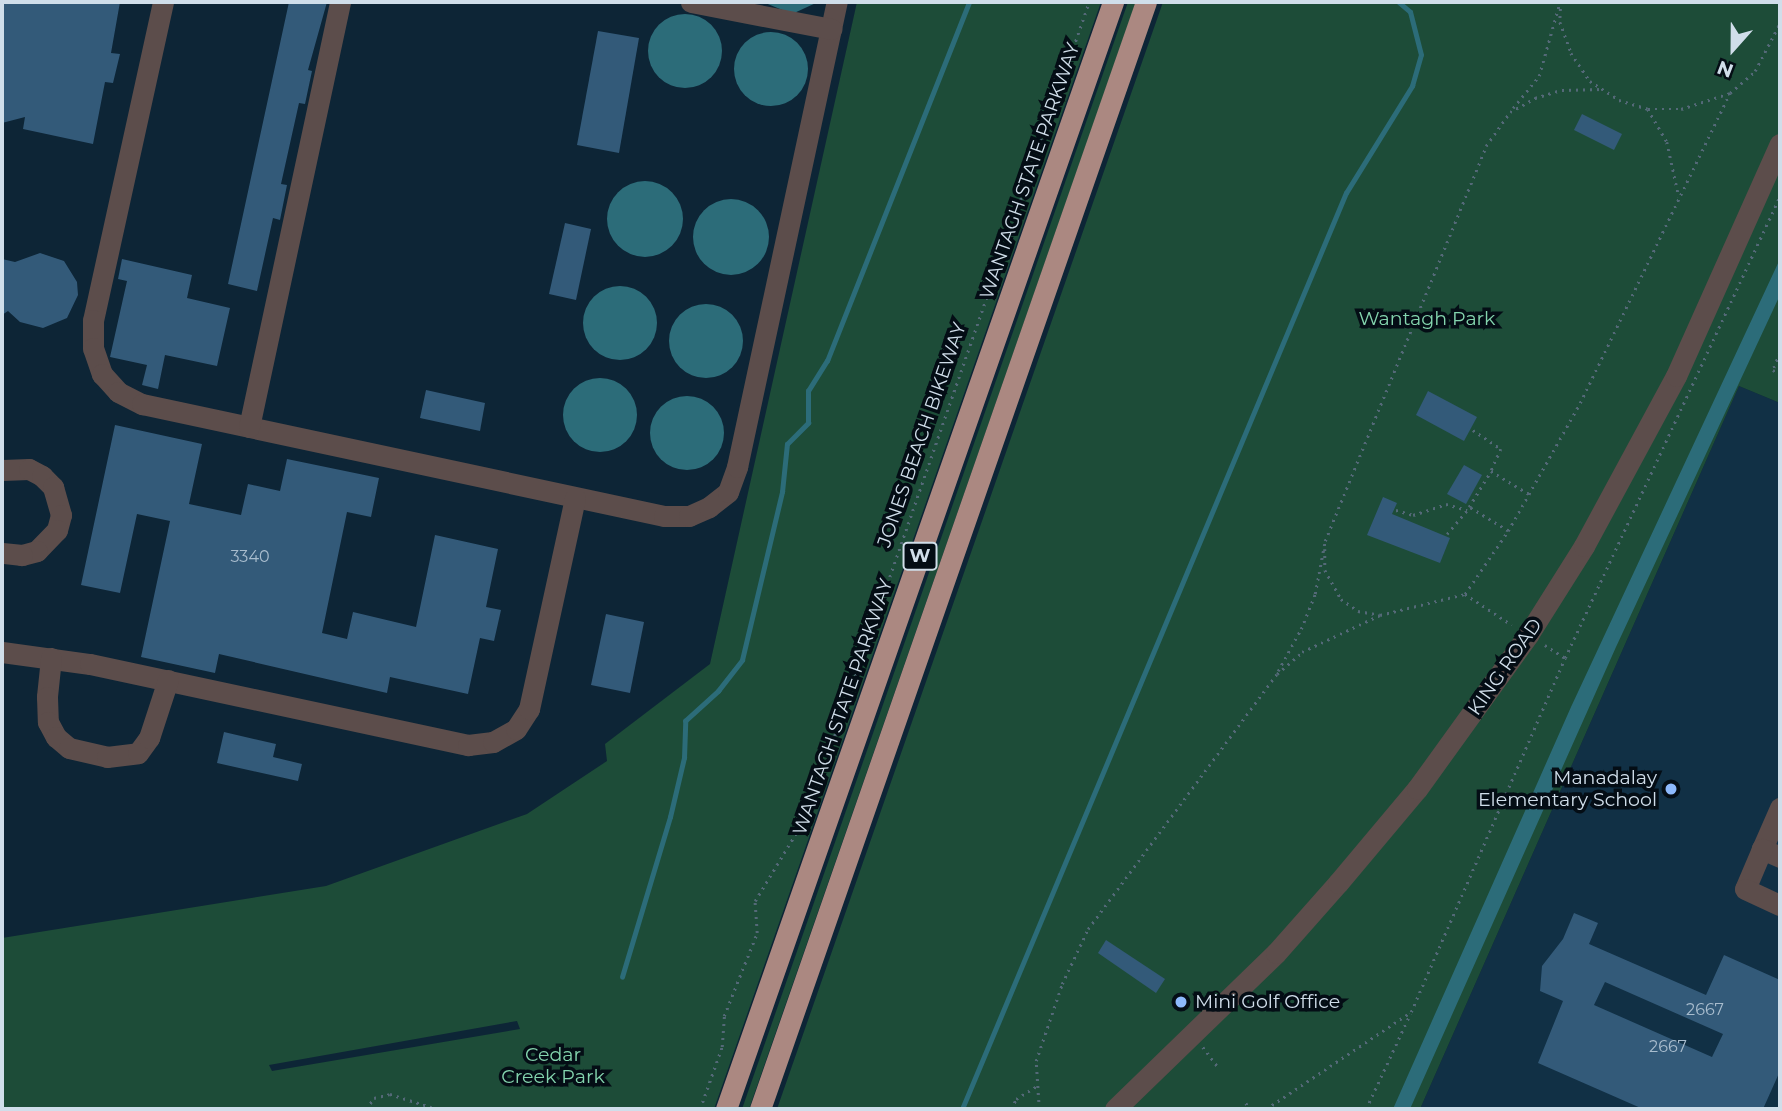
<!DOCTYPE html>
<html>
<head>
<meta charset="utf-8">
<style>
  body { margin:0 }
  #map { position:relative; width:1782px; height:1111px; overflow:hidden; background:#0d2536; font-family:Montserrat,sans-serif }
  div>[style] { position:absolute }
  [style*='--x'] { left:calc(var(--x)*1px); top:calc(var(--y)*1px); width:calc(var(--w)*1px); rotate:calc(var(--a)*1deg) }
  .built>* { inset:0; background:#113045 }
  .green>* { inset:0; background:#1d4c38 }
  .water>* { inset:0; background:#2c6c79 }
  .round { border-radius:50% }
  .stream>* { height:4.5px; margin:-2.25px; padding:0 2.25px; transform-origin:2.25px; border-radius:2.25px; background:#2c6c79 }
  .building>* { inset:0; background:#335a79 }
  .path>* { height:2.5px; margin-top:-1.25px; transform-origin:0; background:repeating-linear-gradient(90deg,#546978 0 2px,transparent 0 7px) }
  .minor>* { height:21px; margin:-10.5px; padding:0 10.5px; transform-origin:10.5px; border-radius:10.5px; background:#5c4d4b }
  .highway>* { height:21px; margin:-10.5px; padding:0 10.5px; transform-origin:10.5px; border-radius:10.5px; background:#ab8881 }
  .dots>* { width:19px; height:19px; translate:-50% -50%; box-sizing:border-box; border:4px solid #040d15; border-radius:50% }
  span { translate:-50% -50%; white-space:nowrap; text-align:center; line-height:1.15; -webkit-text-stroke:7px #040d15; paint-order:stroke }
  .number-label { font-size:16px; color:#a9bdce }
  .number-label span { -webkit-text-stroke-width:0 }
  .shield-label span { padding:2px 5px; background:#040d15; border:2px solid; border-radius:5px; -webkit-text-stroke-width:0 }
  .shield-label { font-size:18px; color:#d0deea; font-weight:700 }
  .street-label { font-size:19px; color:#d0deea }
  .park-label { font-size:19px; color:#84d5ae }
  .poi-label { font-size:19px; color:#d0deea }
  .right { translate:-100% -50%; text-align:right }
  .left { translate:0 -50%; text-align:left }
  .frame { position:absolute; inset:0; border:4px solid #d0deea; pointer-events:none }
  .north { position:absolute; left:1698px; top:14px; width:70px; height:70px; -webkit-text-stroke:5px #040d15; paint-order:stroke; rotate:201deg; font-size:19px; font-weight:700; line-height:28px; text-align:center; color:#d0deea }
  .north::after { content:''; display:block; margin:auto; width:24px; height:32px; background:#d0deea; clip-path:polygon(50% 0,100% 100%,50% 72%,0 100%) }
</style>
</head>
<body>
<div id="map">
  <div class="built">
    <div style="clip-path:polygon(1739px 386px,1780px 403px,1780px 1109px,1420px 1109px)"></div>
  </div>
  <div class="green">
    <div style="clip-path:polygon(evenodd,857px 2px,1101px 2px,714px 1109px,2px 1109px,2px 938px,326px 886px,527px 814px,607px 761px,605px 744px,710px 664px,857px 2px,517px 1021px,520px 1029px,272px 1071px,269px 1065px,517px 1021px)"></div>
    <div style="clip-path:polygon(1128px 2px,1136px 2px,749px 1109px,742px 1109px)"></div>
    <div style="clip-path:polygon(1163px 2px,1780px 2px,1780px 403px,1739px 386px,1420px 1109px,777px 1109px)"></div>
  </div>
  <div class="water">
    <div style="clip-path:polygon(763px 2px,818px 2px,792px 14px)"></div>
    <div class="round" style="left:648px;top:14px;width:74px;height:74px"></div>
    <div class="round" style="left:734px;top:32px;width:74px;height:74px"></div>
    <div class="round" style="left:607px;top:181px;width:76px;height:76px"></div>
    <div class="round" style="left:693px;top:199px;width:76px;height:76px"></div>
    <div style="clip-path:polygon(1780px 259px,1780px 295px,1616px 647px,1410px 1109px,1393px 1109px,1571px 707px)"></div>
    <div class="round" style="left:583px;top:286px;width:74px;height:74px"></div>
    <div class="round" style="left:669px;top:304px;width:74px;height:74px"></div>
    <div class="round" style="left:563px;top:378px;width:74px;height:74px"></div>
    <div class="round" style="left:650px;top:396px;width:74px;height:74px"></div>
  </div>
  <div class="stream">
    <div style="--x:622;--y:977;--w:167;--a:-73.3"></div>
    <div style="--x:670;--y:817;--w:61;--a:-76.7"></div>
    <div style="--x:684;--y:758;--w:37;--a:-88"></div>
    <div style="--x:685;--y:721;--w:45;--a:-42.3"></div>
    <div style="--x:718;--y:691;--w:39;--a:-52"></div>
    <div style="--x:742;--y:660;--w:173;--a:-76.6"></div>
    <div style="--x:782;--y:492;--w:48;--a:-84.1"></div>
    <div style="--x:787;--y:444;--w:30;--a:-45"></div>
    <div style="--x:808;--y:423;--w:32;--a:-90"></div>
    <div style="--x:808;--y:391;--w:36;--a:-58"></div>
    <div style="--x:827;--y:361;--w:386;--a:-68.4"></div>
    <div style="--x:962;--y:1109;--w:993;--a:-67.26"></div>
    <div style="--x:1346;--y:193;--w:126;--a:-58.3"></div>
    <div style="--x:1412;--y:86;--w:32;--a:-74"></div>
    <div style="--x:1421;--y:55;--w:44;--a:-104.3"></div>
    <div style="--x:1410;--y:12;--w:16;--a:-140"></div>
  </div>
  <div class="building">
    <div style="clip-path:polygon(2px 2px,120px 2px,111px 53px,120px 54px,113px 83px,105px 82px,93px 144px,23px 129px,25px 117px,2px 123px)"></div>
    <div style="clip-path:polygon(289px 2px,327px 2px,308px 70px,312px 71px,305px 104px,299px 103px,281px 184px,287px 185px,280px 220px,273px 218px,257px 291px,228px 284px)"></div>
    <div style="clip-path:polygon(598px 31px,639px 38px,619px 153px,577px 145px)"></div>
    <div style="clip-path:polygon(1582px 114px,1622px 134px,1614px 150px,1574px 130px)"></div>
    <div style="clip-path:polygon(565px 223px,591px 229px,576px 300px,549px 294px)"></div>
    <div style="clip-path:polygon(40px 253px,64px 261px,77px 282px,78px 295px,67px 318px,43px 328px,20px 322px,8px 311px,2px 315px,2px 259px,15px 262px)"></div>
    <div style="clip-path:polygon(122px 259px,192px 275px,187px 298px,230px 308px,217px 366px,165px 355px,158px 389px,142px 385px,147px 365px,110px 357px,127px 281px,118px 279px)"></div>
    <div style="clip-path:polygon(426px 390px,485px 403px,480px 431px,420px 418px)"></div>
    <div style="clip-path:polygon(1428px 391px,1477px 417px,1464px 441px,1416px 415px)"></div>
    <div style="clip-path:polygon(115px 425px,202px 444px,189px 504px,241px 515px,248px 484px,280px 491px,287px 459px,379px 478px,371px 517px,347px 512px,322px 633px,347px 639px,353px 612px,416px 627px,435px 535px,498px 549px,486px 607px,501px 610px,494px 641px,480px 638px,468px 694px,390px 677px,387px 693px,219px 654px,215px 673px,141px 657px,170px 521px,137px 514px,120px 593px,81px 585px)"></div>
    <div style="clip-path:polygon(1464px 465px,1482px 475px,1466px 504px,1447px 494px)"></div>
    <div style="clip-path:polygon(1383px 497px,1397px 503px,1392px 514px,1450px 538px,1440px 563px,1367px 535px)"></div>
    <div style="clip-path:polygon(606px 614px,644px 622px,630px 693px,591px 685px)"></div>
    <div style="clip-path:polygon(224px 732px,276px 744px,273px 757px,302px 764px,298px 781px,217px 763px)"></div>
    <div style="clip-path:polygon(evenodd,1574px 913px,1598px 923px,1589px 944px,1706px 995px,1724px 955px,1780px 980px,1780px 1071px,1763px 1109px,1643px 1109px,1538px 1063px,1563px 1001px,1540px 991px,1542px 966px,1563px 939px,1574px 913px,1605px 982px,1723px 1034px,1712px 1057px,1594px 1005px,1605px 982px)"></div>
    <div style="clip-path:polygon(1106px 940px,1165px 979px,1156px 993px,1098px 953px)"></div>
  </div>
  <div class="path">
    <div style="--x:1561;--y:2;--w:20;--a:93"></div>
    <div style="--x:1560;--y:22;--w:33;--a:70"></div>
    <div style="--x:1571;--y:53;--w:34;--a:56"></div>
    <div style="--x:1590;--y:81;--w:35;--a:33"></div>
    <div style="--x:1619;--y:100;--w:30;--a:17"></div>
    <div style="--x:1648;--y:109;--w:33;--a:0"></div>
    <div style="--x:1681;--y:109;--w:52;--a:-18.1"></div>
    <div style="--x:1730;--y:93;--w:33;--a:-41"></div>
    <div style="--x:1755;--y:71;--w:54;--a:-62.5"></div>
    <div style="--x:1513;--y:108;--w:41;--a:-50.9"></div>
    <div style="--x:1539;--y:76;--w:74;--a:-74.3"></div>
    <div style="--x:1648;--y:109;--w:38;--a:60"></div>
    <div style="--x:1667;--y:142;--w:56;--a:77.7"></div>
    <div style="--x:1780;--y:353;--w:18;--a:112"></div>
    <div style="--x:1773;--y:370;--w:8;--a:30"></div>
    <div style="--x:1473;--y:430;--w:34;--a:34"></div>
    <div style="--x:1501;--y:449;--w:24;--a:114"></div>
    <div style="--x:1396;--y:510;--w:18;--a:16"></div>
    <div style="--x:1413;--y:515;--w:35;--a:-18"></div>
    <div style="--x:1446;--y:504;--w:22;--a:16"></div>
    <div style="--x:1508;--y:531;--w:46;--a:-148.4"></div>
    <div style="--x:1469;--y:507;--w:42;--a:-58.6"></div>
    <div style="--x:1491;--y:471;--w:44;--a:31.2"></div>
    <div style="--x:1447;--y:534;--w:31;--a:-50"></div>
    <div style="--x:1325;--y:549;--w:21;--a:90"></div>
    <div style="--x:1325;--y:570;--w:33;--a:61"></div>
    <div style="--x:1341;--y:599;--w:21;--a:35"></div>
    <div style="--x:1358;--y:611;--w:22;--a:10"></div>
    <div style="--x:1465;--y:594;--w:56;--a:33.4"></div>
    <div style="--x:1545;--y:645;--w:24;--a:33"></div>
    <div style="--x:1278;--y:671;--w:48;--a:-61.3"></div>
    <div style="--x:1301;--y:629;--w:38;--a:-68"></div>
    <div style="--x:1315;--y:594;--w:54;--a:-79.3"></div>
    <div style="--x:1325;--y:541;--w:427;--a:-67.8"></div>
    <div style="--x:1486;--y:146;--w:42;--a:-54.8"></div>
    <div style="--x:1510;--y:112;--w:29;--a:-29"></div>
    <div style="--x:1535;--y:98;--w:28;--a:-17"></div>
    <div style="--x:1562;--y:90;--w:40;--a:-1.4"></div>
    <div style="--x:1203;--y:1047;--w:25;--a:53"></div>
    <div style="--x:1246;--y:1103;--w:7;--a:56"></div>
    <div style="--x:366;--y:1109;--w:14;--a:-54"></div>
    <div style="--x:374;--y:1098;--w:16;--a:-14"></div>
    <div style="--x:390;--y:1094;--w:49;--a:17.7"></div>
    <div style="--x:700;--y:1109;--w:66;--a:-70.5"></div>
    <div style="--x:722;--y:1047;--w:31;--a:-86"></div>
    <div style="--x:724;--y:1016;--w:89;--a:-68.3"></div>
    <div style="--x:757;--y:933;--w:32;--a:-94"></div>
    <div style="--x:755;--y:901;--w:100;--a:-58.8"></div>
    <div style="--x:807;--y:815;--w:861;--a:-70.87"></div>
    <div style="--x:1011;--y:1109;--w:11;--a:-63"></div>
    <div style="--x:1016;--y:1099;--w:26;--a:-32"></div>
    <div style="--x:1039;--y:1109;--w:48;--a:-93.6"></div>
    <div style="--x:1036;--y:1061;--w:81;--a:-71.3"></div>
    <div style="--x:1062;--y:984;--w:61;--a:-64.7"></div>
    <div style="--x:1088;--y:929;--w:317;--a:-53.5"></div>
    <div style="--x:1277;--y:674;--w:33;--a:-41"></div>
    <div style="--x:1302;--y:652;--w:86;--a:-25.4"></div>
    <div style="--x:1380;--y:615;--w:88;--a:-13.9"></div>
    <div style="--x:1465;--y:594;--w:76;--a:-55.7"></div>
    <div style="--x:1508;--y:531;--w:147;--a:-60.6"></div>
    <div style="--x:1580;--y:403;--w:344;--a:-64.2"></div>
    <div style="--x:1266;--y:1109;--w:174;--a:-33.8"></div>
    <div style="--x:1411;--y:1012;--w:386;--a:-66.5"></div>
    <div style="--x:1565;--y:658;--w:510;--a:-65.04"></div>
    <div style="--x:1366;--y:1109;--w:105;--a:-65.1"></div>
  </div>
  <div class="minor">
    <div style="--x:163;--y:2;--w:326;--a:102.4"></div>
    <div style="--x:93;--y:320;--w:28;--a:90"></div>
    <div style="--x:93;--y:348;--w:28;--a:71"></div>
    <div style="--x:102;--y:374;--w:24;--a:48"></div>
    <div style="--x:118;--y:392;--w:27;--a:27"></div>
    <div style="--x:142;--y:404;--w:534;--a:12.11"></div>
    <div style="--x:664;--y:516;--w:25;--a:0"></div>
    <div style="--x:689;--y:516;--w:22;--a:-24"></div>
    <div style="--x:709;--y:507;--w:24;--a:-38"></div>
    <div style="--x:728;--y:492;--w:27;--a:-70"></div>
    <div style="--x:737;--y:467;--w:476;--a:-77.9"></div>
    <div style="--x:691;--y:2;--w:143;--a:10.9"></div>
    <div style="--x:249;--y:427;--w:435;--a:-77.9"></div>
    <div style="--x:2;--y:470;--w:27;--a:-2"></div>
    <div style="--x:29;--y:469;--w:15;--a:28"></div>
    <div style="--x:42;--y:476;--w:16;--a:45"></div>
    <div style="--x:53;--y:487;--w:29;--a:74"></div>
    <div style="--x:61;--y:515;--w:16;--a:105"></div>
    <div style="--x:57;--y:530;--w:29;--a:134"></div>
    <div style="--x:37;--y:551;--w:16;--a:165"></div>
    <div style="--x:22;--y:555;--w:20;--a:-174"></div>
    <div style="--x:2;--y:652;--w:89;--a:7.8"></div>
    <div style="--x:90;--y:664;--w:387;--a:12.1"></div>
    <div style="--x:468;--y:745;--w:25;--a:-7"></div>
    <div style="--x:493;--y:742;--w:26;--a:-29"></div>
    <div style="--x:516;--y:729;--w:24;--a:-57"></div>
    <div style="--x:529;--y:709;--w:216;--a:-77.7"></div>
    <div style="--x:51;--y:658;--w:39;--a:96"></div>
    <div style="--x:47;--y:697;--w:25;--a:88"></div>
    <div style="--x:48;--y:722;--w:17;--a:62"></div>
    <div style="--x:56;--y:737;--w:17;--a:40"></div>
    <div style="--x:69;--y:748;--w:39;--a:13"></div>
    <div style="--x:107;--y:757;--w:31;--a:-7"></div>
    <div style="--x:138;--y:753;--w:19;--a:-54"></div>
    <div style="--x:149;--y:738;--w:61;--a:-71.9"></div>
    <div style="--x:1762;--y:849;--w:45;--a:-66.3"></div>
    <div style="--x:1780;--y:857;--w:20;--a:-156"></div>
    <div style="--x:1762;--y:849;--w:43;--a:113"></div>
    <div style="--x:1745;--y:889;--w:38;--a:25"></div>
    <div style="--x:1115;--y:1109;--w:224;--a:-44.1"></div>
    <div style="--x:1276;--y:953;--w:94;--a:-48.5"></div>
    <div style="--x:1338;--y:883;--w:123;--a:-50"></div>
    <div style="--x:1417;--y:789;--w:190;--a:-54.2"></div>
    <div style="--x:1528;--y:635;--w:105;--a:-57.8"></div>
    <div style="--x:1584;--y:546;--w:193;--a:-61.6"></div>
    <div style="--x:1676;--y:376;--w:254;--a:-65.9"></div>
  </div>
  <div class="highway">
    <div style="--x:726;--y:1109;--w:1173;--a:-70.73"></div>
    <div style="--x:760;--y:1109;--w:1172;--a:-70.78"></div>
  </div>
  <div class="dots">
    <div style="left:1671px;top:789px;background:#8db9fc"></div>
    <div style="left:1181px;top:1002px;background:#8db9fc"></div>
  </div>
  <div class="number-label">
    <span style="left:250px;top:557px">3340</span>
    <span style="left:1705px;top:1010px">2667</span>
    <span style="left:1668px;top:1047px">2667</span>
  </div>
  <div class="shield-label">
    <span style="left:920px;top:556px">W</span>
  </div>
  <div class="street-label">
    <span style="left:1030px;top:171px;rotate:-71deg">WANTAGH STATE PARKWAY</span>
    <span style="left:922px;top:435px;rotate:-71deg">JONES BEACH BIKEWAY</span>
    <span style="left:1505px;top:667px;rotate:-55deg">KING ROAD</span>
    <span style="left:843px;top:707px;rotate:-71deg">WANTAGH STATE PARKWAY</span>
  </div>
  <div class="park-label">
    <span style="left:1427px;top:319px">Wantagh Park</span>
    <span style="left:553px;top:1066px">Cedar<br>Creek Park</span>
  </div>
  <div class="poi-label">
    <span class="right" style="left:1657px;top:789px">Manadalay<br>Elementary School</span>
    <span class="left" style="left:1195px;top:1002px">Mini Golf Office</span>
  </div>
  <div class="frame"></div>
  <div class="north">N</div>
</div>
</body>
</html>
